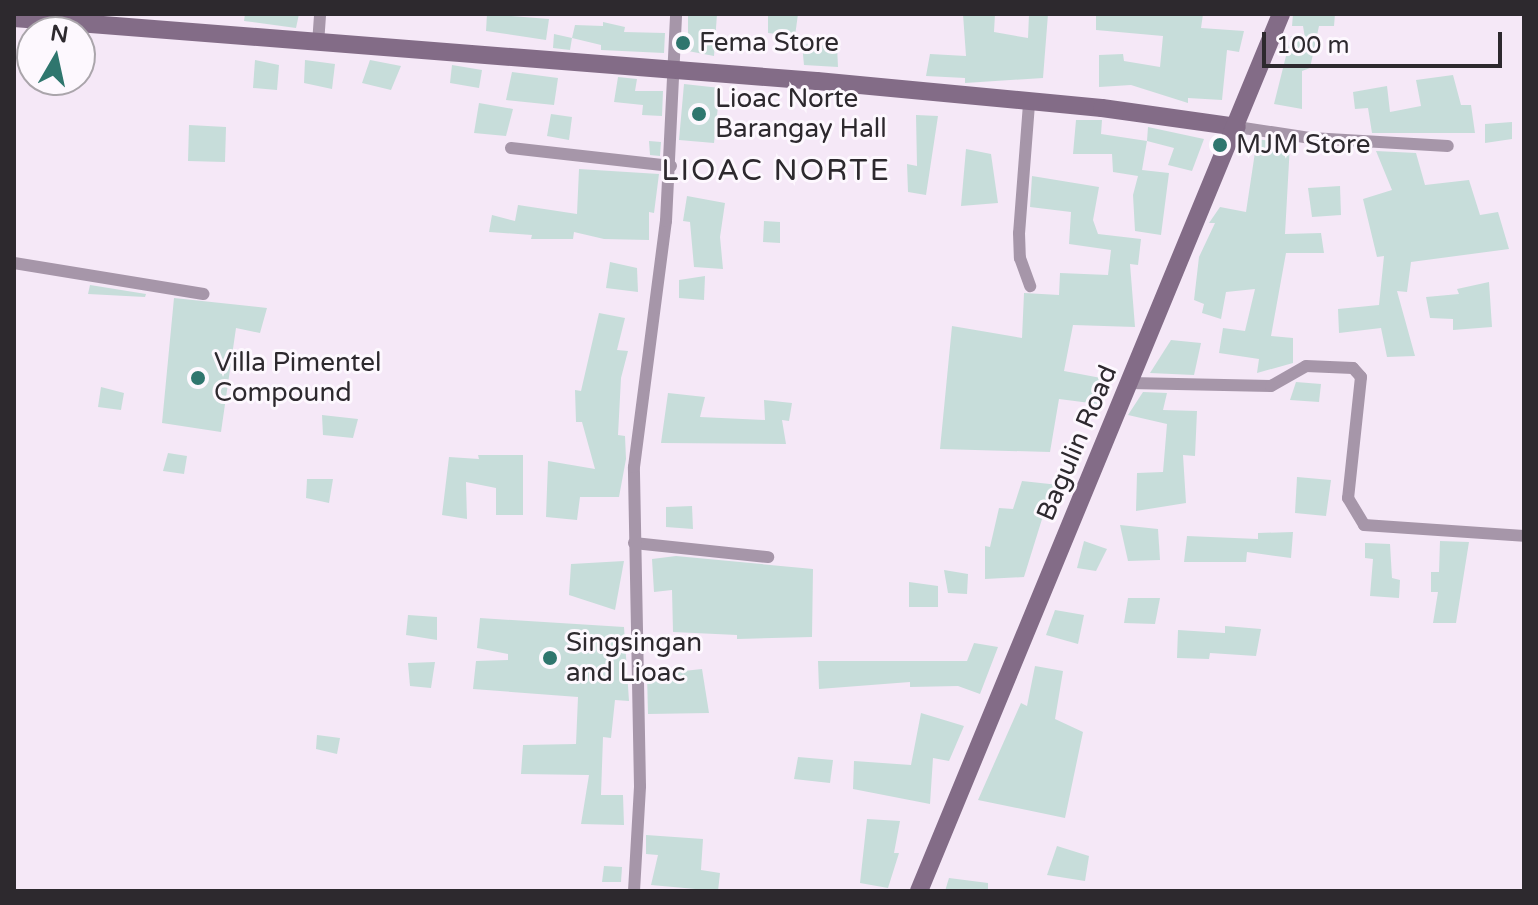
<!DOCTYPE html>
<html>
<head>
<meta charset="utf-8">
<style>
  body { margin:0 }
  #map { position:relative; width:1538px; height:905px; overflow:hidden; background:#f5e8f7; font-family:"Varela Round",sans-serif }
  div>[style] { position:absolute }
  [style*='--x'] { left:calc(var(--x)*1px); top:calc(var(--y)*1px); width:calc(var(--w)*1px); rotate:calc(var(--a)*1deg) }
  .building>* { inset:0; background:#c7ddda }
  .street>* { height:12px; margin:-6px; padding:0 6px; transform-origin:6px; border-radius:6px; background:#a696a9 }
  .secondary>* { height:18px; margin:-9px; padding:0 9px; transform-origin:9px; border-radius:9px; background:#836c87 }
  .dots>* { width:22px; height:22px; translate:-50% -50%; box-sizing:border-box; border:4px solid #fdf8fe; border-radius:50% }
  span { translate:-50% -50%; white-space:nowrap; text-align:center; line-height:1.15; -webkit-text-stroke:6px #fdf8fe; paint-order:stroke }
  .poi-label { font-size:26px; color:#2d292e }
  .left { translate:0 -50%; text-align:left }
  .street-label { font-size:26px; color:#2d292e }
  .quarter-label { font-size:30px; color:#2d292e; letter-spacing:2px }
  .frame { position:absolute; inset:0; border:16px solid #2d292e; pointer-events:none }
  .north { position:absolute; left:16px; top:16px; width:80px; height:80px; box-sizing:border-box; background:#fdf8fe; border:2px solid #aaa5ab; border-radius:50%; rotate:9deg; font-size:22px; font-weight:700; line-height:32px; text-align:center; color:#2d292e }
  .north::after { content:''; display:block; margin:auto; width:28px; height:36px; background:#2f766e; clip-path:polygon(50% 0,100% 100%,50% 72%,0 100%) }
  .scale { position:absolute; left:1262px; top:32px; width:240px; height:36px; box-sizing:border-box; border:4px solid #2d292e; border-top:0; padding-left:10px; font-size:24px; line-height:28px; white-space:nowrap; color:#2d292e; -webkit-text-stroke:6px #fdf8fe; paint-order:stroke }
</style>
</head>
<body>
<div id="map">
  <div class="building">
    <div style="clip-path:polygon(245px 14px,299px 14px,296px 28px,244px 21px)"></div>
    <div style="clip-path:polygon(487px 14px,549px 19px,546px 40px,486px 31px)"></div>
    <div style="clip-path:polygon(717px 14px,714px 56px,688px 51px,688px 15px)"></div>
    <div style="clip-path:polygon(768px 14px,798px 14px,795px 36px,768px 33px)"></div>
    <div style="clip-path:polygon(963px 14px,995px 14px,994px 32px,1028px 38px,1029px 14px,1048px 14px,1043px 78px,965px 83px,965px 78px,926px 76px,930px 54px,966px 56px)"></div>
    <div style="clip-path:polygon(1096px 14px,1203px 14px,1201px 28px,1244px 31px,1239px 52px,1227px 50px,1222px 100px,1188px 98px,1188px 103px,1131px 85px,1099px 87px,1099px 55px,1123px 54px,1124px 61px,1160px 67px,1163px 36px,1096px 30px)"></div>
    <div style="clip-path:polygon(1293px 14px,1335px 14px,1334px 26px,1319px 26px,1310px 68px,1302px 71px,1302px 109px,1274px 104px,1291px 36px,1305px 38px,1303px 26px,1292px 26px)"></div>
    <div style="clip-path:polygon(603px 22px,625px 27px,624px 32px,665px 33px,664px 53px,601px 50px,601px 45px,572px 38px,575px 25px,603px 26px)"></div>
    <div style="clip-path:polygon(554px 34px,572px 38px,570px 50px,553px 48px)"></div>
    <div style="clip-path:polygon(802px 44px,837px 46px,838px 67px,804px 65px)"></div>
    <div style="clip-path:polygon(255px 60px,279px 65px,277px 90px,253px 88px)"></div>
    <div style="clip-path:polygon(305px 60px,335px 64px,332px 89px,304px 83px)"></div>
    <div style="clip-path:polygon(370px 60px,401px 66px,391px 90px,362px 83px)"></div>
    <div style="clip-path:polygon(452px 65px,482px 70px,479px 88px,450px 83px)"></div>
    <div style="clip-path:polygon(512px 72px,558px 78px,554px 105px,506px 100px)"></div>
    <div style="clip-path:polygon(1453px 75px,1461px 105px,1471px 105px,1475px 133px,1372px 133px,1368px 108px,1355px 109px,1353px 92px,1387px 86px,1390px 112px,1421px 106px,1416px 80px)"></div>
    <div style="clip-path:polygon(618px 77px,637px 79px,635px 91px,663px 91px,662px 116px,642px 115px,643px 105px,614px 102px)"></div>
    <div style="clip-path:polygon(684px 84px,720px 88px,714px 143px,679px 140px)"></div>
    <div style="clip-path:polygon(479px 103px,513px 109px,506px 136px,474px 133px)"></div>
    <div style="clip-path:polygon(551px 114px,572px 117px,569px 140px,547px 136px)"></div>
    <div style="clip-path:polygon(916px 115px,938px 116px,926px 195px,908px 192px,907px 164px,917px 166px)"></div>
    <div style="clip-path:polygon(1076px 120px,1102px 120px,1101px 134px,1147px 141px,1142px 170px,1169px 173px,1161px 235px,1135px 231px,1133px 195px,1138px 176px,1113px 172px,1112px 154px,1073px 154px)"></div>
    <div style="clip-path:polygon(1512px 122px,1512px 139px,1485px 143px,1485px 124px)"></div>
    <div style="clip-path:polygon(189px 125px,226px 127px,225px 162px,188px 161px)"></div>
    <div style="clip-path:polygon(1148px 127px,1204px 139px,1192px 171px,1168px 165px,1174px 148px,1147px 141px)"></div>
    <div style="clip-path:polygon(1257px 139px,1290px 144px,1285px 234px,1321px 233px,1324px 253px,1286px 253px,1271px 336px,1293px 338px,1293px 363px,1257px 373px,1259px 359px,1219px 353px,1223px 328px,1245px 331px,1255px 289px,1226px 292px,1221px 319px,1202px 313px,1204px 304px,1194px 300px,1199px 257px,1215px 223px,1209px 223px,1220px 207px,1246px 212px)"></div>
    <div style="clip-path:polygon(649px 141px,661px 142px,660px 156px,650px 155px)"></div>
    <div style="clip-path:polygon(966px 149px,991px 154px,998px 203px,961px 206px)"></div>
    <div style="clip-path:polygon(1376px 151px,1416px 153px,1425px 185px,1469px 180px,1480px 215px,1498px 212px,1509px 249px,1411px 262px,1407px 292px,1397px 291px,1415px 356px,1387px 357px,1381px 328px,1339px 333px,1338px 309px,1379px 305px,1384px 256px,1377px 257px,1363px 199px,1392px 190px)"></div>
    <div style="clip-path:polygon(579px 169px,659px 174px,654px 213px,649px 212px,649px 240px,604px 239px,574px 232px,573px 239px,531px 239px,532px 235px,489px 232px,492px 215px,515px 221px,518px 205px,577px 214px)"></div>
    <div style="clip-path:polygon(1032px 176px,1099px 187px,1093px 220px,1098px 234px,1141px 239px,1138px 265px,1130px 264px,1135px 327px,1073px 325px,1064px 371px,1101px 378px,1098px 404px,1059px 399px,1050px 452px,940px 449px,952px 326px,1022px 338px,1024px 293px,1059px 295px,1060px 273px,1108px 275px,1111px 250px,1069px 244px,1071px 212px,1030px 207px)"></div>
    <div style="clip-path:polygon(1340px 186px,1341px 215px,1312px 217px,1308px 188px)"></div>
    <div style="clip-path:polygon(687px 196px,725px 203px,720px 237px,723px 269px,694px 267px,690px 222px,683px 221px)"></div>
    <div style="clip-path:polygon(764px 221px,780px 222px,780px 243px,763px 242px)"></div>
    <div style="clip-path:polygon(610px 262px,637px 268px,638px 292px,606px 288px)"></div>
    <div style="clip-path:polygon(705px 276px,704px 300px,679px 298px,679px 280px)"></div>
    <div style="clip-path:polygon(1489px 282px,1492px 327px,1453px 330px,1453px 319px,1430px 318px,1426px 297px,1459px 294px,1457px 289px)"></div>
    <div style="clip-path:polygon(90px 285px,146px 294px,145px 297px,88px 294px)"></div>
    <div style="clip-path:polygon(174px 298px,267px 308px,260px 333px,236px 328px,221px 432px,162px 423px)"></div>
    <div style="clip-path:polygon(599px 313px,625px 318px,617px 350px,628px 351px,621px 378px,618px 435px,625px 436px,626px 459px,619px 497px,580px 497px,577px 520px,546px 517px,548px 461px,595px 469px,582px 422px,576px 422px,575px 390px,581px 391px)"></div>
    <div style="clip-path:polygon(1171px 340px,1201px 343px,1194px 375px,1150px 373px)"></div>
    <div style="clip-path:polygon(1296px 382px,1321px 384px,1319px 402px,1290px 400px)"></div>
    <div style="clip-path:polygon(101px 387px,124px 393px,121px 410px,98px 407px)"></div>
    <div style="clip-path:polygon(1143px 392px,1167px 393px,1163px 410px,1197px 411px,1195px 456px,1183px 455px,1186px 503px,1136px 511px,1137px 473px,1163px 472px,1167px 424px,1128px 415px)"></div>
    <div style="clip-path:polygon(668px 393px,705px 397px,700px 417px,765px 420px,764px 400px,792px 403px,789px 421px,782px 420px,786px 444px,661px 443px)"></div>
    <div style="clip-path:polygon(322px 415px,358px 419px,353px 438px,323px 435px)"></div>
    <div style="clip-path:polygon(168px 453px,187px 456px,184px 474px,163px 471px)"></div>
    <div style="clip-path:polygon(478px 455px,523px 455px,523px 515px,496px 515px,496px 488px,466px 482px,467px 519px,442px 515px,449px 457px,479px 459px)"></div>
    <div style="clip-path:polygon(1297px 477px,1331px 480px,1326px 516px,1295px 513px)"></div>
    <div style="clip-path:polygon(307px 479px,333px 479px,329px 503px,306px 498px)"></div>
    <div style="clip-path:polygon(1022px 481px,1059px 485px,1052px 504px,1047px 503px,1024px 577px,985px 579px,985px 546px,990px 547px,999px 508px,1013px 509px)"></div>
    <div style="clip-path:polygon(692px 506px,693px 529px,666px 527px,666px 507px)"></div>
    <div style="clip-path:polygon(1120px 525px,1158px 529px,1160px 560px,1128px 561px)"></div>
    <div style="clip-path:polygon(1293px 532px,1291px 558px,1247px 552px,1246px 562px,1184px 562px,1187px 536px,1258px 539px,1258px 533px)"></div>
    <div style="clip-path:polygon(1084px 541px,1107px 549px,1096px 571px,1077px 568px)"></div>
    <div style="clip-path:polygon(1440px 541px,1469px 542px,1456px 623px,1433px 623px,1438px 592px,1431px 592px,1431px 572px,1439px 572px)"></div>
    <div style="clip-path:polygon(1365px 543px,1390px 544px,1392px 578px,1400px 580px,1399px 598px,1370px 596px,1373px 559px,1365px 558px)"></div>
    <div style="clip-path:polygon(676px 556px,813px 569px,812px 637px,737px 639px,737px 635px,673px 632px,672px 590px,654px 592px,652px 559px)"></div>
    <div style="clip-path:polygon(624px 561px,615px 610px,569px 595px,571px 564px)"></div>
    <div style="clip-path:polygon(944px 570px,968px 574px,967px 594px,948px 593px)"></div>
    <div style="clip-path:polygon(909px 582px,938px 586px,938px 607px,909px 607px)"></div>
    <div style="clip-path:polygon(1128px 598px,1160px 598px,1155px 624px,1124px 623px)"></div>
    <div style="clip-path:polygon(1055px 610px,1084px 615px,1078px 644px,1046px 635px)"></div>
    <div style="clip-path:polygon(408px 615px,437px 617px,437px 640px,406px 635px)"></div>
    <div style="clip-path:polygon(480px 618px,624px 627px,629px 701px,615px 700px,611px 738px,603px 737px,601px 795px,623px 795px,624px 825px,581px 824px,589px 775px,521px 774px,523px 745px,576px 744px,578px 697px,473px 689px,476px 661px,508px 660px,508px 654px,477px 648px)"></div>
    <div style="clip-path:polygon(1225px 626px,1261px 629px,1256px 656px,1210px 653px,1209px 659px,1177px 658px,1178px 630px,1225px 633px)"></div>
    <div style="clip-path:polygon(974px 643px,998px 647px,980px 694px,958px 686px,910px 687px,910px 682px,819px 689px,818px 661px,967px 661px)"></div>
    <div style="clip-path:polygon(435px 662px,431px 688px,410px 686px,408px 663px)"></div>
    <div style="clip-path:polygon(1035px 666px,1063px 671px,1055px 719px,1083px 732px,1065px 818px,978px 800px,1021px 703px,1027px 706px)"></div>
    <div style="clip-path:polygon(702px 669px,709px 713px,648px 714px,647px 675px)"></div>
    <div style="clip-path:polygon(921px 713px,964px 726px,949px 761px,933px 758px,930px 804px,853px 789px,854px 761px,911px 765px)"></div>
    <div style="clip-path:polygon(317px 735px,340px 738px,337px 754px,316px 749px)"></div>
    <div style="clip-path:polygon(798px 757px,833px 760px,830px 783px,794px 779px)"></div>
    <div style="clip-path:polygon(867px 819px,900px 821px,894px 853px,899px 853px,888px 888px,860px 883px)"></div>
    <div style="clip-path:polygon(646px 835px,703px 839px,701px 870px,720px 873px,718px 891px,651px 885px,658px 855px,646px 854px)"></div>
    <div style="clip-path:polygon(1057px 846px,1089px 856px,1085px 881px,1047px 875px)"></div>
    <div style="clip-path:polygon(604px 866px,622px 867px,621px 882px,602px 882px)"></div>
    <div style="clip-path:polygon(949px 878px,988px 883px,988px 891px,945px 891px)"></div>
  </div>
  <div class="street">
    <div style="--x:318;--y:44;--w:30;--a:-86"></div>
    <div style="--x:1029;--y:104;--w:129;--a:94.4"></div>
    <div style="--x:1019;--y:233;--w:25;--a:88"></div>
    <div style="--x:1020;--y:258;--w:30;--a:70"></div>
    <div style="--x:1237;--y:127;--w:75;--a:8.5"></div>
    <div style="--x:1311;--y:138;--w:137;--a:3.3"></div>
    <div style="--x:511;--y:148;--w:161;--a:6.4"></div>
    <div style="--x:14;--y:263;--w:192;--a:9.3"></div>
    <div style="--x:1130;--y:383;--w:141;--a:1.2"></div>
    <div style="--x:1271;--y:386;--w:40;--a:-29.7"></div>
    <div style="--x:1306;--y:366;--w:47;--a:2.4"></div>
    <div style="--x:1353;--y:368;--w:12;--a:48"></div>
    <div style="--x:1361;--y:377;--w:122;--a:96.1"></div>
    <div style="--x:1348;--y:498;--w:31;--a:59"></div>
    <div style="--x:1364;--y:525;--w:160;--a:3.9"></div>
    <div style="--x:634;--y:543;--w:135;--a:6"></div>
    <div style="--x:634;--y:891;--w:105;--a:-86.7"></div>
    <div style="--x:640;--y:786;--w:319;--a:-91.1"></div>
    <div style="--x:634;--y:467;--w:248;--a:-82.6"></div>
    <div style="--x:666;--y:221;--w:207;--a:-87.2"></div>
  </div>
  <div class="secondary">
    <div style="--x:14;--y:18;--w:805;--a:4.49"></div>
    <div style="--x:817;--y:81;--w:286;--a:5.4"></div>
    <div style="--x:1102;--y:108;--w:136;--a:8"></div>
    <div style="--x:919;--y:891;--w:949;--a:-67.57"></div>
  </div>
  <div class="dots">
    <div style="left:683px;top:43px;background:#2f766e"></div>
    <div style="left:699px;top:114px;background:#2f766e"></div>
    <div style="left:1220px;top:145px;background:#2f766e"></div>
    <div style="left:198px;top:378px;background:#2f766e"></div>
    <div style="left:550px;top:658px;background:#2f766e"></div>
  </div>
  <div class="poi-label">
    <span class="left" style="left:699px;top:43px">Fema Store</span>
    <span class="left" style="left:715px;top:114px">Lioac Norte<br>Barangay Hall</span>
    <span class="left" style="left:1236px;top:145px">MJM Store</span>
    <span class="left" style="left:214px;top:378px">Villa Pimentel<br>Compound</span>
    <span class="left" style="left:566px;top:658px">Singsingan<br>and Lioac</span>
  </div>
  <div class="street-label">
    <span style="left:1077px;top:443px;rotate:-67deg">Bagulin Road</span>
  </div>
  <div class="quarter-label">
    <span style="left:776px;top:171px">LIOAC NORTE</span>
  </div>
  <div class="frame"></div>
  <div class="north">N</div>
  <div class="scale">100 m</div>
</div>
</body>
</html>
